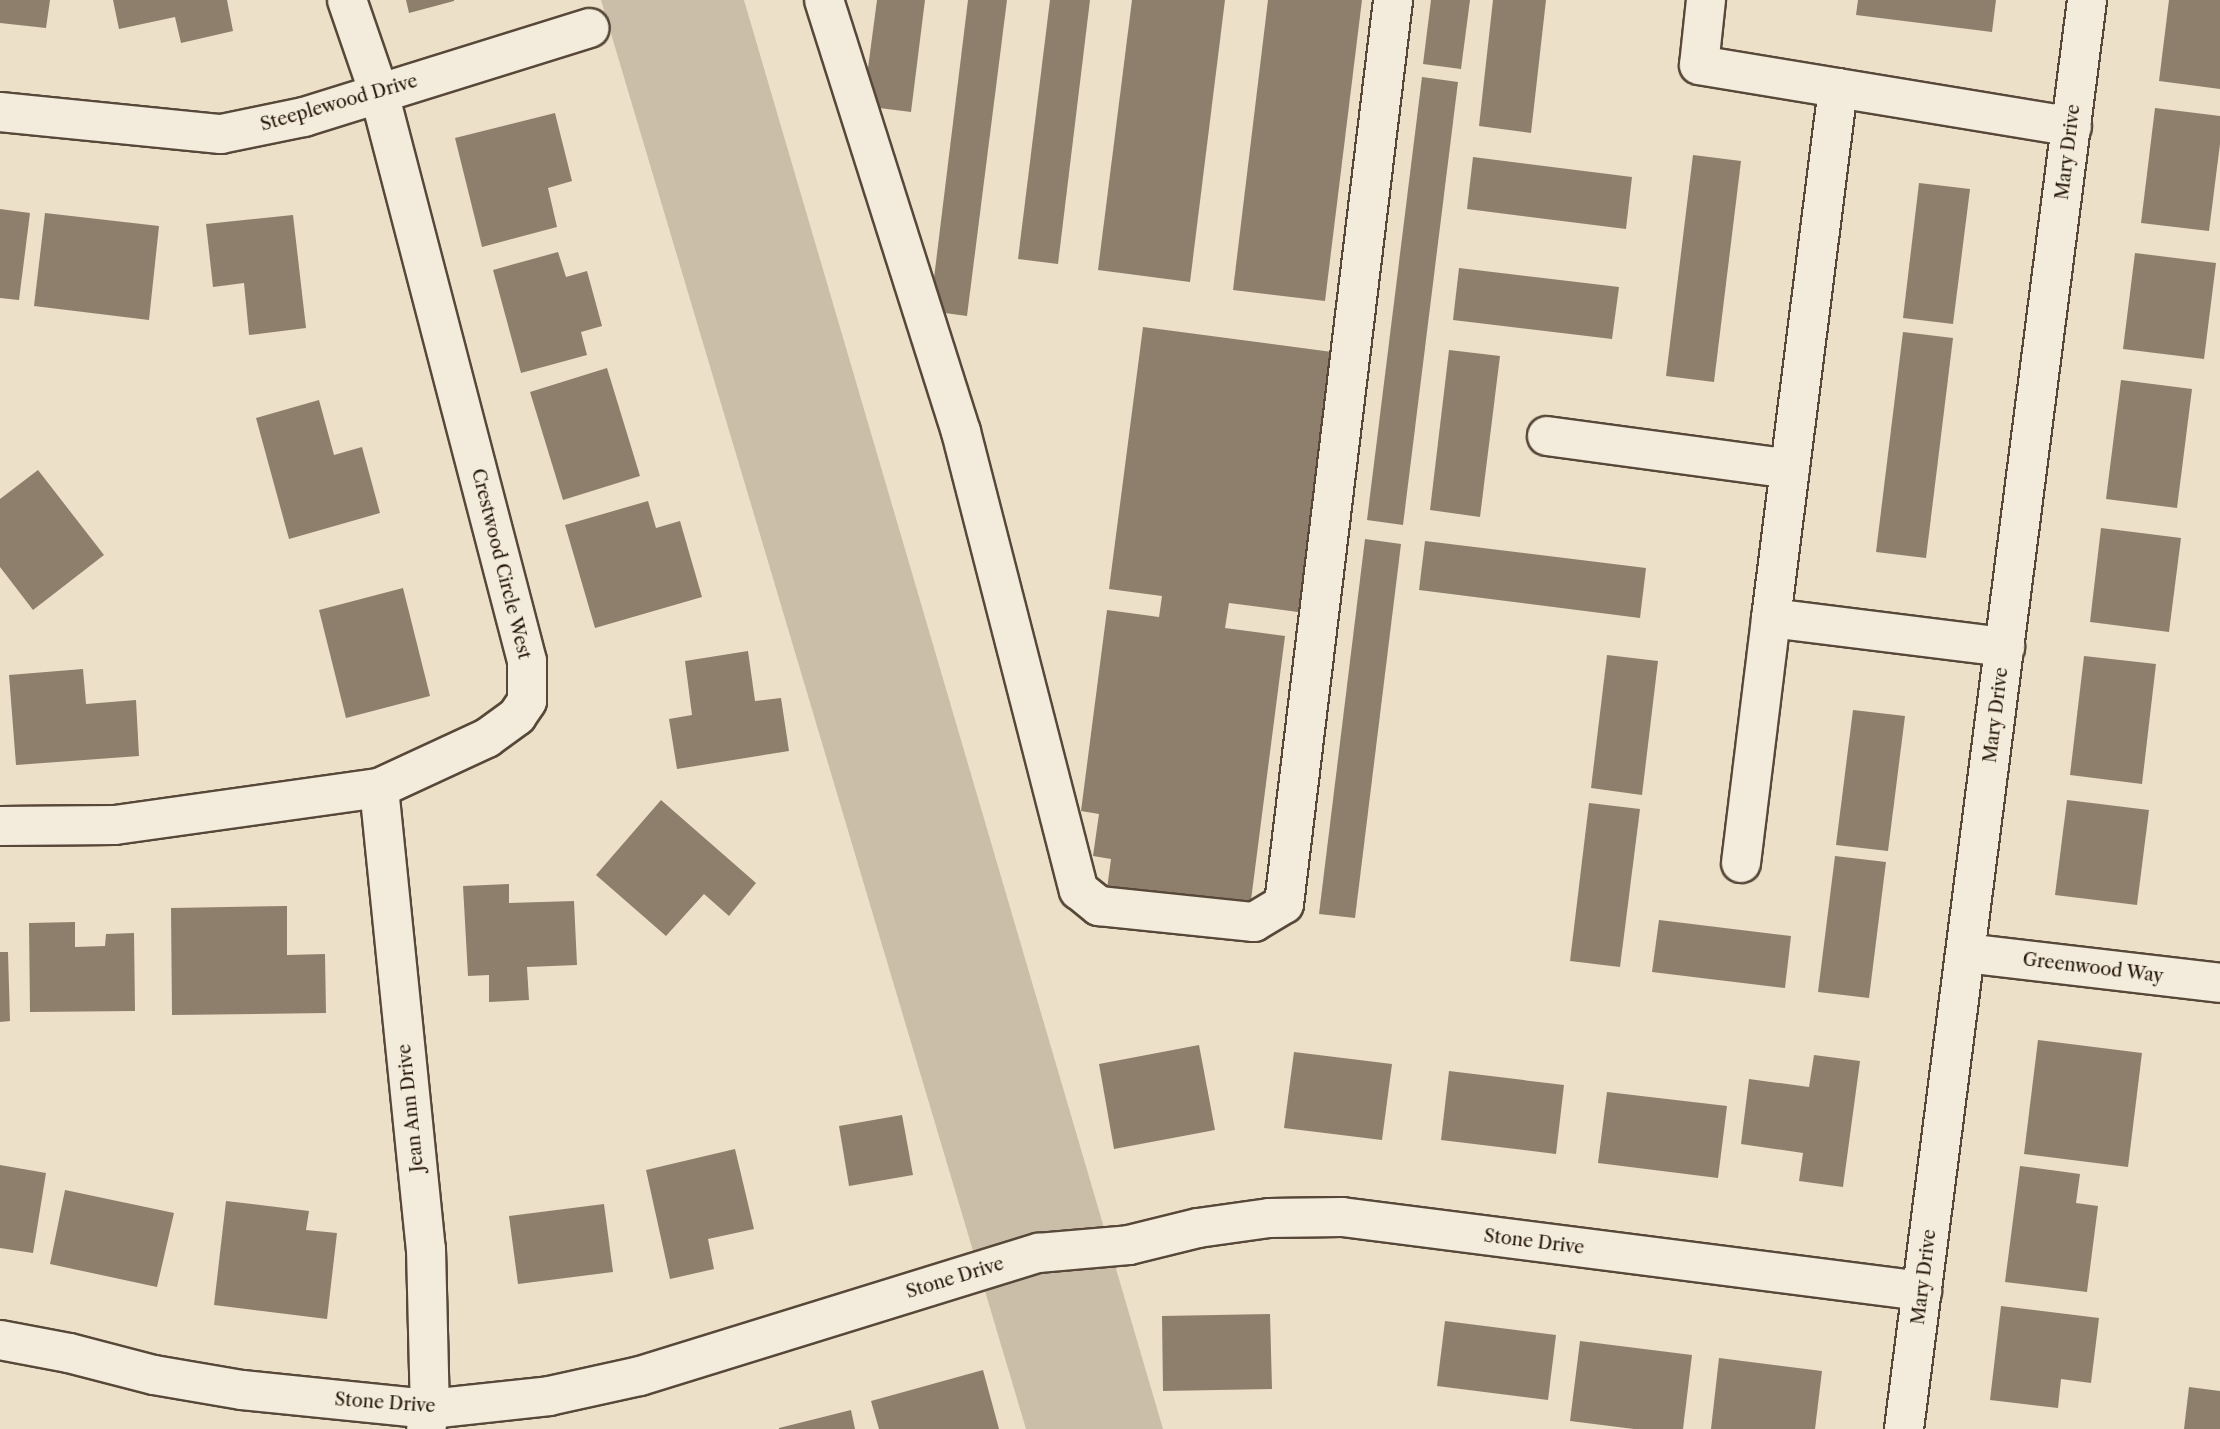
<!DOCTYPE html>
<html>
<head>
<meta charset="utf-8">
<style>
  body { margin:0 }
  #map { position:relative; width:2220px; height:1429px; overflow:hidden; background:#ede0c8; font-family:"Libre Caslon Text",serif }
  div>[style] { position:absolute }
  [style*='--x'] { left:calc(var(--x)*1px); top:calc(var(--y)*1px); width:calc(var(--w)*1px); rotate:calc(var(--a)*1deg) }
  .green>* { inset:0; background:#cbbea8 }
  .building>* { inset:0; background:#8d7f6c }
  .roads { filter:drop-shadow(2px 0 #574839) drop-shadow(-2px 0 #574839) drop-shadow(0 2px #574839) drop-shadow(0 -2px #574839) }
  .minor>* { height:38px; margin:-19px; padding:0 19px; transform-origin:19px; border-radius:19px; background:#f3ebdb }
  span { translate:-50% -50%; white-space:nowrap; text-align:center; line-height:1.15; -webkit-text-stroke:7px #f3ebdb; paint-order:stroke }
  .street-label { font-size:18px; color:#251609 }
</style>
</head>
<body>
<div id="map">
  <div class="green">
    <div style="clip-path:polygon(601px 0,744px 0,1163px 1429px,1026px 1429px)"></div>
  </div>
  <div class="building">
    <div style="clip-path:polygon(0 0,50px 0,46px 28px,0 23px)"></div>
    <div style="clip-path:polygon(113px 0,227px 0,233px 31px,181px 43px,175px 17px,119px 29px)"></div>
    <div style="clip-path:polygon(406px 0,454px 0,454px 1px,409px 13px)"></div>
    <div style="clip-path:polygon(877px 0,925px 0,911px 112px,863px 106px)"></div>
    <div style="clip-path:polygon(968px 0,1007px 0,967px 316px,930px 311px)"></div>
    <div style="clip-path:polygon(1050px 0,1090px 0,1058px 264px,1018px 259px)"></div>
    <div style="clip-path:polygon(1132px 0,1225px 0,1190px 282px,1098px 270px)"></div>
    <div style="clip-path:polygon(1268px 0,1362px 0,1325px 301px,1233px 290px)"></div>
    <div style="clip-path:polygon(1431px 0,1470px 0,1461px 69px,1423px 64px)"></div>
    <div style="clip-path:polygon(1493px 0,1546px 0,1531px 133px,1479px 126px)"></div>
    <div style="clip-path:polygon(1858px 0,1996px 0,1992px 32px,1856px 15px)"></div>
    <div style="clip-path:polygon(2169px 0,2220px 0,2220px 89px,2159px 81px)"></div>
    <div style="clip-path:polygon(1422px 77px,1458px 82px,1403px 525px,1367px 520px)"></div>
    <div style="clip-path:polygon(2155px 108px,2220px 116px,2220px 144px,2209px 231px,2141px 223px)"></div>
    <div style="clip-path:polygon(555px 113px,572px 181px,548px 188px,557px 227px,482px 247px,455px 138px)"></div>
    <div style="clip-path:polygon(1693px 155px,1741px 161px,1714px 382px,1666px 376px)"></div>
    <div style="clip-path:polygon(1473px 157px,1632px 177px,1626px 229px,1467px 209px)"></div>
    <div style="clip-path:polygon(1919px 183px,1970px 189px,1953px 324px,1903px 318px)"></div>
    <div style="clip-path:polygon(0 209px,30px 213px,19px 300px,0 298px)"></div>
    <div style="clip-path:polygon(45px 213px,159px 226px,149px 320px,34px 306px)"></div>
    <div style="clip-path:polygon(293px 215px,306px 328px,249px 335px,244px 283px,213px 287px,206px 224px)"></div>
    <div style="clip-path:polygon(558px 252px,566px 277px,587px 271px,602px 326px,581px 332px,587px 355px,521px 373px,493px 270px)"></div>
    <div style="clip-path:polygon(2135px 253px,2216px 263px,2204px 359px,2123px 349px)"></div>
    <div style="clip-path:polygon(1459px 268px,1619px 287px,1612px 339px,1453px 320px)"></div>
    <div style="clip-path:polygon(1143px 327px,1332px 352px,1298px 612px,1229px 603px,1225px 628px,1285px 636px,1250px 908px,1107px 889px,1111px 859px,1093px 856px,1099px 814px,1081px 811px,1107px 610px,1159px 617px,1162px 596px,1109px 589px)"></div>
    <div style="clip-path:polygon(1903px 332px,1953px 338px,1926px 558px,1876px 552px)"></div>
    <div style="clip-path:polygon(1449px 350px,1500px 356px,1480px 517px,1430px 510px)"></div>
    <div style="clip-path:polygon(607px 368px,640px 476px,563px 500px,530px 392px)"></div>
    <div style="clip-path:polygon(2121px 380px,2192px 389px,2177px 508px,2106px 499px)"></div>
    <div style="clip-path:polygon(319px 400px,334px 455px,362px 447px,380px 513px,289px 539px,256px 418px)"></div>
    <div style="clip-path:polygon(38px 470px,104px 555px,33px 610px,0 567px,0 499px)"></div>
    <div style="clip-path:polygon(648px 501px,656px 528px,680px 521px,702px 597px,595px 628px,565px 525px)"></div>
    <div style="clip-path:polygon(2101px 528px,2181px 538px,2169px 632px,2090px 622px)"></div>
    <div style="clip-path:polygon(1365px 539px,1401px 544px,1355px 918px,1319px 914px)"></div>
    <div style="clip-path:polygon(1425px 541px,1646px 568px,1640px 618px,1419px 590px)"></div>
    <div style="clip-path:polygon(403px 588px,430px 696px,346px 718px,319px 610px)"></div>
    <div style="clip-path:polygon(748px 651px,755px 701px,781px 698px,789px 751px,677px 769px,669px 719px,692px 715px,685px 661px)"></div>
    <div style="clip-path:polygon(1607px 655px,1658px 661px,1642px 795px,1591px 788px)"></div>
    <div style="clip-path:polygon(2084px 656px,2156px 664px,2142px 784px,2070px 775px)"></div>
    <div style="clip-path:polygon(83px 669px,86px 704px,136px 700px,139px 756px,16px 765px,9px 675px)"></div>
    <div style="clip-path:polygon(1853px 710px,1905px 716px,1888px 851px,1836px 845px)"></div>
    <div style="clip-path:polygon(661px 800px,756px 883px,729px 916px,704px 894px,666px 936px,596px 875px)"></div>
    <div style="clip-path:polygon(2067px 800px,2149px 810px,2137px 905px,2055px 895px)"></div>
    <div style="clip-path:polygon(1589px 803px,1640px 809px,1620px 967px,1570px 961px)"></div>
    <div style="clip-path:polygon(1835px 856px,1886px 862px,1869px 998px,1818px 992px)"></div>
    <div style="clip-path:polygon(509px 884px,509px 903px,574px 901px,577px 965px,527px 967px,529px 1000px,489px 1002px,489px 975px,468px 976px,463px 886px)"></div>
    <div style="clip-path:polygon(287px 906px,287px 955px,325px 954px,326px 1013px,172px 1015px,171px 908px)"></div>
    <div style="clip-path:polygon(1659px 920px,1791px 936px,1785px 988px,1652px 972px)"></div>
    <div style="clip-path:polygon(75px 922px,75px 947px,105px 946px,106px 934px,134px 933px,135px 1011px,30px 1012px,29px 923px)"></div>
    <div style="clip-path:polygon(0 952px,8px 952px,10px 1021px,0 1022px)"></div>
    <div style="clip-path:polygon(2038px 1040px,2142px 1053px,2128px 1167px,2024px 1154px)"></div>
    <div style="clip-path:polygon(1199px 1045px,1215px 1130px,1114px 1149px,1099px 1064px)"></div>
    <div style="clip-path:polygon(1294px 1052px,1392px 1064px,1382px 1140px,1284px 1128px)"></div>
    <div style="clip-path:polygon(1814px 1055px,1860px 1061px,1843px 1187px,1799px 1181px,1803px 1153px,1741px 1144px,1749px 1079px,1809px 1087px)"></div>
    <div style="clip-path:polygon(1449px 1071px,1564px 1085px,1556px 1154px,1441px 1140px)"></div>
    <div style="clip-path:polygon(1607px 1092px,1727px 1106px,1718px 1178px,1598px 1163px)"></div>
    <div style="clip-path:polygon(902px 1115px,913px 1175px,849px 1186px,839px 1126px)"></div>
    <div style="clip-path:polygon(735px 1149px,754px 1229px,708px 1239px,714px 1269px,670px 1279px,646px 1170px)"></div>
    <div style="clip-path:polygon(0 1165px,46px 1173px,33px 1253px,0 1248px)"></div>
    <div style="clip-path:polygon(2020px 1166px,2080px 1174px,2076px 1203px,2098px 1206px,2087px 1292px,2005px 1282px)"></div>
    <div style="clip-path:polygon(65px 1190px,174px 1213px,157px 1287px,50px 1264px)"></div>
    <div style="clip-path:polygon(226px 1201px,309px 1211px,306px 1230px,337px 1233px,327px 1319px,214px 1305px)"></div>
    <div style="clip-path:polygon(604px 1204px,613px 1272px,518px 1284px,509px 1216px)"></div>
    <div style="clip-path:polygon(2001px 1306px,2099px 1318px,2091px 1383px,2061px 1379px,2058px 1408px,1990px 1400px)"></div>
    <div style="clip-path:polygon(1270px 1314px,1272px 1389px,1163px 1391px,1162px 1316px)"></div>
    <div style="clip-path:polygon(1445px 1321px,1556px 1335px,1548px 1400px,1437px 1386px)"></div>
    <div style="clip-path:polygon(1580px 1341px,1692px 1355px,1683px 1429px,1634px 1429px,1570px 1421px)"></div>
    <div style="clip-path:polygon(1719px 1358px,1822px 1371px,1815px 1429px,1711px 1429px)"></div>
    <div style="clip-path:polygon(983px 1370px,999px 1429px,879px 1429px,871px 1401px)"></div>
    <div style="clip-path:polygon(2189px 1387px,2220px 1391px,2220px 1429px,2184px 1429px)"></div>
    <div style="clip-path:polygon(851px 1410px,855px 1429px,779px 1429px,779px 1428px)"></div>
  </div>
  <div class="roads">
    <div class="minor">
      <div style="--x:824;--y:0;--w:453;--a:72.4"></div>
      <div style="--x:961;--y:432;--w:473;--a:75.6"></div>
      <div style="--x:1079;--y:890;--w:26;--a:39"></div>
      <div style="--x:1099;--y:906;--w:156;--a:5.9"></div>
      <div style="--x:1254;--y:922;--w:35;--a:-31"></div>
      <div style="--x:1284;--y:904;--w:911;--a:-83.12"></div>
      <div style="--x:1706;--y:0;--w:65;--a:96.1"></div>
      <div style="--x:1699;--y:65;--w:378;--a:9.4"></div>
      <div style="--x:1838;--y:88;--w:534;--a:97.2"></div>
      <div style="--x:1771;--y:618;--w:236;--a:7.1"></div>
      <div style="--x:0;--y:112;--w:222;--a:5.7"></div>
      <div style="--x:221;--y:134;--w:85;--a:-11.6"></div>
      <div style="--x:304;--y:117;--w:299;--a:-17.3"></div>
      <div style="--x:1547;--y:436;--w:245;--a:7.7"></div>
      <div style="--x:379;--y:788;--w:463;--a:84.2"></div>
      <div style="--x:426;--y:1249;--w:160;--a:88.6"></div>
      <div style="--x:430;--y:1409;--w:20;--a:101"></div>
      <div style="--x:0;--y:826;--w:115;--a:-0.5"></div>
      <div style="--x:115;--y:825;--w:267;--a:-8"></div>
      <div style="--x:379;--y:788;--w:119;--a:-24.8"></div>
      <div style="--x:487;--y:738;--w:37;--a:-36"></div>
      <div style="--x:517;--y:716;--w:18;--a:-56"></div>
      <div style="--x:527;--y:701;--w:40;--a:-90"></div>
      <div style="--x:527;--y:661;--w:587;--a:-104.6"></div>
      <div style="--x:379;--y:93;--w:98;--a:-109"></div>
      <div style="--x:1741;--y:863;--w:247;--a:-83"></div>
      <div style="--x:1966;--y:953;--w:256;--a:6.7"></div>
      <div style="--x:0;--y:1340;--w:70;--a:10.7"></div>
      <div style="--x:69;--y:1353;--w:88;--a:14.5"></div>
      <div style="--x:154;--y:1375;--w:89;--a:9.7"></div>
      <div style="--x:242;--y:1390;--w:189;--a:5.8"></div>
      <div style="--x:430;--y:1409;--w:120;--a:-6.2"></div>
      <div style="--x:549;--y:1396;--w:93;--a:-12.4"></div>
      <div style="--x:640;--y:1376;--w:417;--a:-17.2"></div>
      <div style="--x:1038;--y:1253;--w:91;--a:-5"></div>
      <div style="--x:1129;--y:1245;--w:71;--a:-13.8"></div>
      <div style="--x:1198;--y:1228;--w:72;--a:-8"></div>
      <div style="--x:1269;--y:1218;--w:73;--a:-0.8"></div>
      <div style="--x:1342;--y:1217;--w:585;--a:7.27"></div>
      <div style="--x:1904;--y:1429;--w:1441;--a:-82.7"></div>
    </div>
  </div>
  <div class="street-label">
    <span style="left:339px;top:103px;rotate:-16deg">Steeplewood Drive</span>
    <span style="left:2068px;top:152px;rotate:-83deg">Mary Drive</span>
    <span style="left:501px;top:564px;rotate:76deg">Crestwood Circle West</span>
    <span style="left:1996px;top:715px;rotate:-83deg">Mary Drive</span>
    <span style="left:2093px;top:968px;rotate:7deg">Greenwood Way</span>
    <span style="left:411px;top:1108px;rotate:-96deg">Jean Ann Drive</span>
    <span style="left:1534px;top:1242px;rotate:7deg">Stone Drive</span>
    <span style="left:1924px;top:1277px;rotate:-83deg">Mary Drive</span>
    <span style="left:955px;top:1278px;rotate:-17deg">Stone Drive</span>
    <span style="left:385px;top:1403px;rotate:4deg">Stone Drive</span>
  </div>
</div>
</body>
</html>
